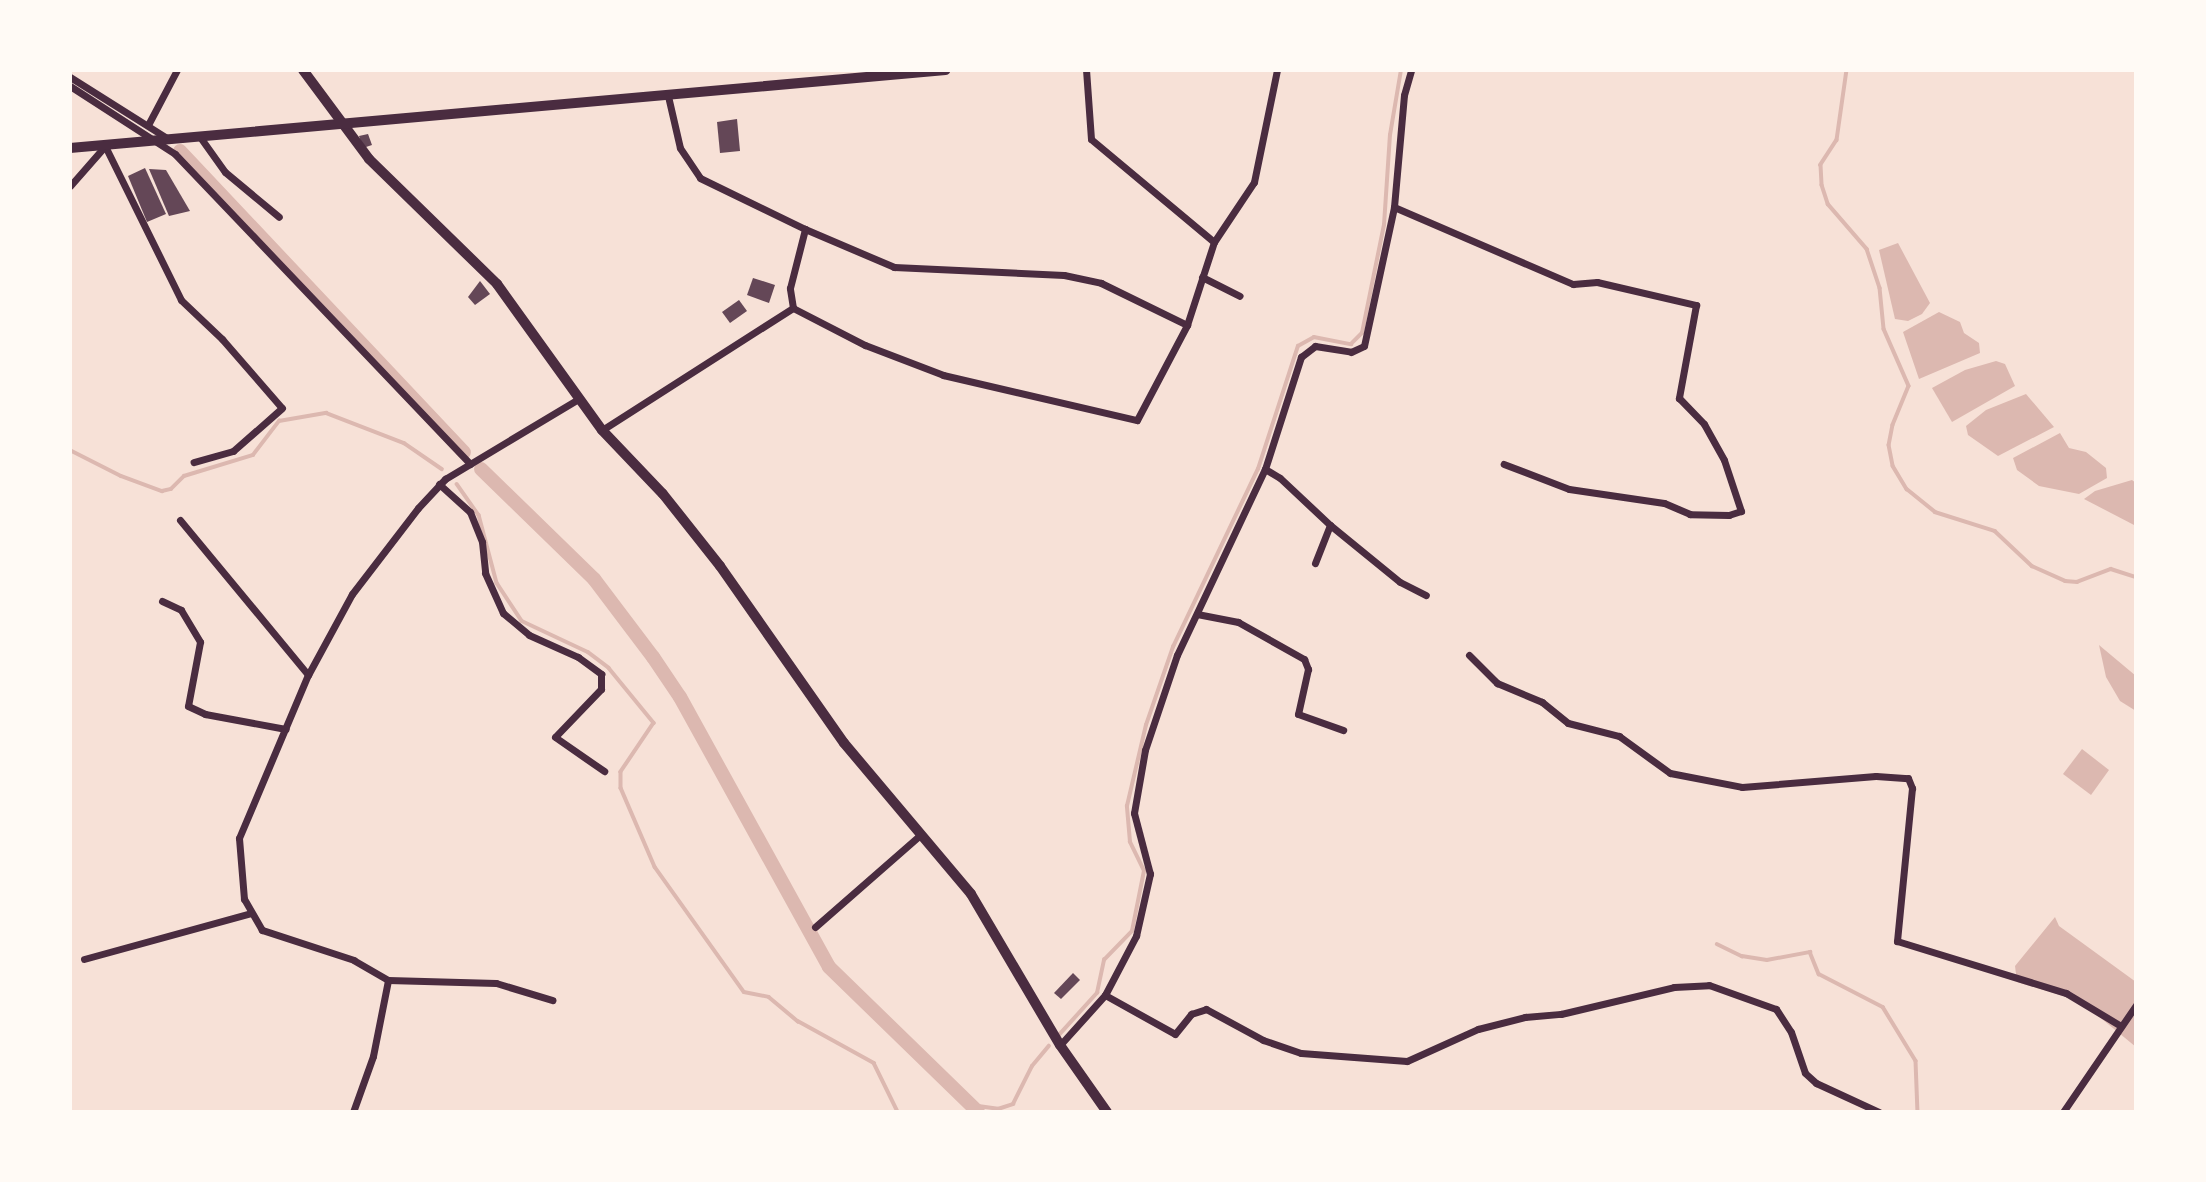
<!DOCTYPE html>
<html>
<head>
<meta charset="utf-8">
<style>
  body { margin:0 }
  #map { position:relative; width:2206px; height:1182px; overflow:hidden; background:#f7e1d7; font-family:"Titillium Web",sans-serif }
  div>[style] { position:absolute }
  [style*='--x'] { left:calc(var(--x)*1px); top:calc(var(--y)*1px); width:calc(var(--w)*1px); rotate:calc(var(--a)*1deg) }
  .water>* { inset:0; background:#dcb8b0 }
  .stream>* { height:3.5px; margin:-1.75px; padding:0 1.75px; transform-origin:1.75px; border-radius:1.75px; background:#dcb8b0 }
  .canal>* { height:14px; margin:-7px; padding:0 7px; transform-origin:7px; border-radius:7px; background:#dcb8b0 }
  .building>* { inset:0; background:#644757 }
  .minor>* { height:7px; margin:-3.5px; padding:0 3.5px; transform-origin:3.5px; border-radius:3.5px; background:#4a2c40 }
  .secondary>* { height:10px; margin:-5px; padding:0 5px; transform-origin:5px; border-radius:5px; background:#4a2c40 }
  span { translate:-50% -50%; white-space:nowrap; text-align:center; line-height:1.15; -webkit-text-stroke:6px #fffaf5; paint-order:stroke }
  .frame { position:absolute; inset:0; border:72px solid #fffaf5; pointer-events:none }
</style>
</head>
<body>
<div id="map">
  <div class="water">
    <div style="clip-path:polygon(1898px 243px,1930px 303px,1922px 314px,1908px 321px,1895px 319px,1879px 250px)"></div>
    <div style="clip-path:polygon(1939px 312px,1960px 322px,1964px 333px,1979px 343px,1980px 353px,1919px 379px,1903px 332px)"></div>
    <div style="clip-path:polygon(1996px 361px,2005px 364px,2015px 386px,1952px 422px,1932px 388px,1965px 370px)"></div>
    <div style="clip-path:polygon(2026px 394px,2054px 427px,1998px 456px,1968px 435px,1966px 426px,1986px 410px)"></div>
    <div style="clip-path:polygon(2060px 433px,2069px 448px,2086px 452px,2106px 468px,2107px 478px,2079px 494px,2039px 486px,2017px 470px,2013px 458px)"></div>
    <div style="clip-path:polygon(2132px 480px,2136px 483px,2136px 526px,2084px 499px,2095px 491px)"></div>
    <div style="clip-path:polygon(2099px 645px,2136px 676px,2136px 711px,2120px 701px,2106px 677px)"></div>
    <div style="clip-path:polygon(2082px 749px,2109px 770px,2091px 795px,2063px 774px)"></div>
    <div style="clip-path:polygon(2055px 917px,2059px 926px,2136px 982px,2136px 1047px,2080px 1001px,2017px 982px,2015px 966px)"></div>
  </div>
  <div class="stream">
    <div style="--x:1847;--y:70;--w:71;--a:98.1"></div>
    <div style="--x:1837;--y:140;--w:30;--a:123"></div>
    <div style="--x:1821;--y:165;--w:20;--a:87"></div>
    <div style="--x:1822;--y:185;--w:20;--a:72"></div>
    <div style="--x:1828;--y:204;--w:60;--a:49.1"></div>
    <div style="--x:1867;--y:249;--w:41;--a:71.6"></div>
    <div style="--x:1880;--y:288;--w:41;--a:84.4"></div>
    <div style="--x:1884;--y:329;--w:62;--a:66.3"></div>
    <div style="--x:1909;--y:386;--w:42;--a:112.3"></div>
    <div style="--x:1893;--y:425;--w:20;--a:101"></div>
    <div style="--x:1889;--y:445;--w:21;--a:79"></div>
    <div style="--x:1893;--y:466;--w:27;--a:59"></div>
    <div style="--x:1907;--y:489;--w:36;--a:39"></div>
    <div style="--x:1935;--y:512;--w:63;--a:17.6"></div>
    <div style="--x:1995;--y:531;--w:51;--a:43.4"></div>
    <div style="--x:2032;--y:566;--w:36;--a:24"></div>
    <div style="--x:2065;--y:581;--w:12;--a:5"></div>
    <div style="--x:2077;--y:582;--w:36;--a:-21"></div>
    <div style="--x:2111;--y:569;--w:26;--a:18"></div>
    <div style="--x:70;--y:450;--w:57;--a:27"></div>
    <div style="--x:121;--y:476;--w:44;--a:20.1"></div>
    <div style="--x:162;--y:491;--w:9;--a:-13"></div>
    <div style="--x:171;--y:489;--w:18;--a:-45"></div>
    <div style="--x:184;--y:476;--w:72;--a:-16.9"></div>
    <div style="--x:253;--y:455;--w:43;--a:-52.6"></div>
    <div style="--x:279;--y:421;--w:48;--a:-9.7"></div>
    <div style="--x:326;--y:413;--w:84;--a:21"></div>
    <div style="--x:404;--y:443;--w:46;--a:34.4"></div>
    <div style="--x:457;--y:484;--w:38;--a:55"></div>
    <div style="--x:479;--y:515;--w:70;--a:75.2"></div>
    <div style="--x:497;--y:583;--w:45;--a:56.7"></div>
    <div style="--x:522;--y:621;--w:73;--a:25.2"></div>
    <div style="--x:588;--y:652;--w:26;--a:37"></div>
    <div style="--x:609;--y:668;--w:71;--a:50.7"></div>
    <div style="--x:654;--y:723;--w:59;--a:124"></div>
    <div style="--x:621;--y:772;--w:16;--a:90"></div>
    <div style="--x:621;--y:788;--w:86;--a:66.7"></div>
    <div style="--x:655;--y:867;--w:153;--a:54.5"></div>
    <div style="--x:744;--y:992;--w:25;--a:11"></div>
    <div style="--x:769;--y:997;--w:38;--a:40"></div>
    <div style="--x:798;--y:1021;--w:87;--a:28.9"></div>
    <div style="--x:874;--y:1063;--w:55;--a:63.9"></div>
    <div style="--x:1717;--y:944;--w:28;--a:26"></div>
    <div style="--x:1742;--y:956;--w:25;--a:9"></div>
    <div style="--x:1767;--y:960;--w:44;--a:-10.5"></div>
    <div style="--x:1810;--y:952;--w:24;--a:68"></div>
    <div style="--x:1819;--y:974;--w:72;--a:27.3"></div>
    <div style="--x:1883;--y:1007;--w:63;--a:58.6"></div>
    <div style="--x:1916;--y:1061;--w:51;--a:87.8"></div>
    <div style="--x:1059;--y:1035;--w:57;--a:-47.9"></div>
    <div style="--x:1097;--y:993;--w:34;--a:-78"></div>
    <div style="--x:1104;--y:960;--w:40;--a:-46"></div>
    <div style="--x:1132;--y:931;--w:61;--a:-78.7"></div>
    <div style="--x:1144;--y:871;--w:32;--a:-116"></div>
    <div style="--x:1130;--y:842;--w:36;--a:-95"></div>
    <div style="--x:1127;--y:806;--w:83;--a:-76.8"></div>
    <div style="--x:1146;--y:725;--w:83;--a:-70.9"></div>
    <div style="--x:1173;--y:647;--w:197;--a:-64.5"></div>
    <div style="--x:1258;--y:469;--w:129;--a:-72"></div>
    <div style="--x:1298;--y:346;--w:18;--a:-29"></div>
    <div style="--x:1314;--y:337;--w:38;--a:11"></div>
    <div style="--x:1351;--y:344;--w:16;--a:-45"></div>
    <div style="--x:1362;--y:333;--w:110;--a:-78.5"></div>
    <div style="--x:1384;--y:225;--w:90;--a:-86.2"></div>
    <div style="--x:1390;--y:135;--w:66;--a:-80.4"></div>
    <div style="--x:971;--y:1105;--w:27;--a:8"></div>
    <div style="--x:998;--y:1109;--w:16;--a:-18"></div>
    <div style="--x:1013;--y:1104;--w:42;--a:-63.4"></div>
    <div style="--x:1032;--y:1066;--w:26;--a:-50"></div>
  </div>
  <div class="canal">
    <div style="--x:180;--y:151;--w:414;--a:46.7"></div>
    <div style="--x:481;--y:469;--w:158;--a:44.2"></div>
    <div style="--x:594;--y:579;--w:98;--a:52.9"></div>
    <div style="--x:653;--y:657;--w:48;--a:56"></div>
    <div style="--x:680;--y:697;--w:308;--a:61.1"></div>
    <div style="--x:829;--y:967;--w:208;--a:44.2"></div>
  </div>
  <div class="building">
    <div style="clip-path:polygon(737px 119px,740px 151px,720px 153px,717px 122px)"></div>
    <div style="clip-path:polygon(368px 134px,372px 145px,363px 148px,359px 136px)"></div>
    <div style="clip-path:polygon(145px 168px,166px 214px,147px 222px,128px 176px)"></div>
    <div style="clip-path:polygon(149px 169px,166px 170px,190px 211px,169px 216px)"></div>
    <div style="clip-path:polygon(753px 278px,775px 285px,769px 303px,747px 295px)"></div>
    <div style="clip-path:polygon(480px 281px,490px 294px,475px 305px,468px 297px)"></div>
    <div style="clip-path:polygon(739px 300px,747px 311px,730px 323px,722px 312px)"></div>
    <div style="clip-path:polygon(1073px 973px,1080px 980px,1061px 999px,1054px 993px)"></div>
  </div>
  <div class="minor">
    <div style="--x:70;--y:77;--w:118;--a:32.2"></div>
    <div style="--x:70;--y:86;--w:125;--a:32.9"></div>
    <div style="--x:175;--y:154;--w:428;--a:46.4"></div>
    <div style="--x:668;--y:96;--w:53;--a:77"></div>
    <div style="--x:680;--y:148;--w:36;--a:56"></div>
    <div style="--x:700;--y:178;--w:117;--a:25.9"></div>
    <div style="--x:805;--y:229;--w:97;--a:23.1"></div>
    <div style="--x:894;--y:267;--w:170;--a:2.7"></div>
    <div style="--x:1064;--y:275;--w:38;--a:12"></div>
    <div style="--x:1101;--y:283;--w:96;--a:26"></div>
    <div style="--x:149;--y:123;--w:60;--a:-62.2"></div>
    <div style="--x:200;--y:137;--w:43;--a:54.5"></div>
    <div style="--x:225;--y:172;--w:70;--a:39.8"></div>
    <div style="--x:70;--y:186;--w:53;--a:-48.8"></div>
    <div style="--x:105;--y:146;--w:172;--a:63.7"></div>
    <div style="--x:181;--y:300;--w:57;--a:43.6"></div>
    <div style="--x:222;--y:339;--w:91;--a:49"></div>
    <div style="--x:282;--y:408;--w:65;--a:138.7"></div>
    <div style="--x:233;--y:451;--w:41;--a:164.2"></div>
    <div style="--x:1394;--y:207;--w:195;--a:23.3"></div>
    <div style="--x:1573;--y:284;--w:24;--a:-5"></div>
    <div style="--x:1597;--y:282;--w:102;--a:13.1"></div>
    <div style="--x:1696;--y:305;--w:95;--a:100.4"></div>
    <div style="--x:1679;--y:398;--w:36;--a:46"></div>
    <div style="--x:1704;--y:424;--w:41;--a:60.9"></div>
    <div style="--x:1724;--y:460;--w:54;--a:71.6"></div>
    <div style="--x:1741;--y:511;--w:13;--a:162"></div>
    <div style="--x:1729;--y:515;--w:39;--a:-179"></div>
    <div style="--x:1690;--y:514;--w:28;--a:-157"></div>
    <div style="--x:1664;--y:503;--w:96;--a:-171.6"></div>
    <div style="--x:1569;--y:489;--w:70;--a:-159"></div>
    <div style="--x:1214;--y:242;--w:72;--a:-56.3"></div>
    <div style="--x:1254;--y:182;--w:114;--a:-78.4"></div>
    <div style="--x:1202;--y:277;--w:42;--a:26.6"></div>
    <div style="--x:793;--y:308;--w:20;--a:-99"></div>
    <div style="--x:790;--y:288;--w:61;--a:-75.7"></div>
    <div style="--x:602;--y:430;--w:227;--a:-32.6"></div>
    <div style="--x:793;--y:308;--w:81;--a:27.2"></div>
    <div style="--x:865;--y:345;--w:84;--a:21"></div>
    <div style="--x:943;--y:375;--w:199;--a:13.1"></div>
    <div style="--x:1137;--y:420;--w:107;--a:-62.2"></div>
    <div style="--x:1187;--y:325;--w:87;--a:-72"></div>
    <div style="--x:1214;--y:242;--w:160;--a:-140.1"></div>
    <div style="--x:1091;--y:139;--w:69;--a:-94.1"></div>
    <div style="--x:1265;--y:469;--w:17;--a:31"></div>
    <div style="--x:1280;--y:478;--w:69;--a:43.2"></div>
    <div style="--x:1330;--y:525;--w:41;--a:111.5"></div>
    <div style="--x:439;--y:484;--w:42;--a:42.1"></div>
    <div style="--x:470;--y:512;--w:32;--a:68"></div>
    <div style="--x:482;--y:542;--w:31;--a:84"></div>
    <div style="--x:485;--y:573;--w:44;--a:65.8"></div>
    <div style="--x:503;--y:613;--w:34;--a:40"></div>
    <div style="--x:529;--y:635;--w:54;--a:24.2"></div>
    <div style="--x:578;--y:657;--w:29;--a:36"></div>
    <div style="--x:601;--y:674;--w:15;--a:90"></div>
    <div style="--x:601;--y:689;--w:66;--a:133.8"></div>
    <div style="--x:555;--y:737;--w:60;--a:34.8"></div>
    <div style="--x:180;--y:520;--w:201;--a:50.4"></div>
    <div style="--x:1330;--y:525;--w:90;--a:39.2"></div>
    <div style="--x:1400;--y:582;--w:29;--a:27"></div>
    <div style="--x:162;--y:601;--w:21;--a:25"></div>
    <div style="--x:181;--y:610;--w:37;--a:59"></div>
    <div style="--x:200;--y:642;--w:65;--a:100.6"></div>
    <div style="--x:188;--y:706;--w:19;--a:25"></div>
    <div style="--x:205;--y:714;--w:82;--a:10.5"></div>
    <div style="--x:1197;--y:614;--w:42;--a:11"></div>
    <div style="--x:1238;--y:622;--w:76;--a:29.3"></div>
    <div style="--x:1304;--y:659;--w:11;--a:68"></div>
    <div style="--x:1308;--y:669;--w:46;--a:102.5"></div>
    <div style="--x:1298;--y:714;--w:48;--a:19.6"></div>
    <div style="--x:1469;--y:655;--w:40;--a:45"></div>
    <div style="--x:1497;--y:683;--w:49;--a:22.9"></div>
    <div style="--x:1542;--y:702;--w:33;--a:39"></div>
    <div style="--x:1568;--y:723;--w:53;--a:14.3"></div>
    <div style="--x:1619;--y:736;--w:63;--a:36"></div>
    <div style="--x:1670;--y:773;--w:73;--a:11"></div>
    <div style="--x:1742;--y:787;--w:134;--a:-4.7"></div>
    <div style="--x:1876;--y:776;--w:32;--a:4"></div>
    <div style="--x:1908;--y:778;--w:11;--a:68"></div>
    <div style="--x:1912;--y:788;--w:154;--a:95.6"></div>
    <div style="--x:1897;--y:941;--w:177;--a:17.1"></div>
    <div style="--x:2066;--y:993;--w:64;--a:31"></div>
    <div style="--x:815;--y:927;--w:138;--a:-41.2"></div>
    <div style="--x:84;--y:959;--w:173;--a:-15.4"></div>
    <div style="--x:388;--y:980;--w:39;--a:-150"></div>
    <div style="--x:354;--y:960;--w:97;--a:-161.9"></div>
    <div style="--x:262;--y:930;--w:36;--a:-120"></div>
    <div style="--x:244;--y:899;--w:61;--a:-94.7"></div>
    <div style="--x:239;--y:838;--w:177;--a:-67.1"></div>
    <div style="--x:308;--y:675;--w:92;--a:-61.5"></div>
    <div style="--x:352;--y:594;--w:108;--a:-52.5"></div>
    <div style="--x:418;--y:508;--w:40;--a:-47"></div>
    <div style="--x:445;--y:479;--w:157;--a:-31"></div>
    <div style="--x:388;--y:980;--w:108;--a:1.6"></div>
    <div style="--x:496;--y:983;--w:59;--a:16.9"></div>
    <div style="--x:1105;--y:995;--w:80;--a:29.1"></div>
    <div style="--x:1175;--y:1034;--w:26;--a:-51"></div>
    <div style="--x:1191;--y:1014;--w:16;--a:-18"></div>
    <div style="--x:1206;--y:1009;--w:65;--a:28.5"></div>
    <div style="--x:1263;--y:1040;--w:40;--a:18.9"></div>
    <div style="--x:1301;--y:1053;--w:106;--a:4.3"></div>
    <div style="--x:1407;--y:1061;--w:78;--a:-24.3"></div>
    <div style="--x:1478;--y:1029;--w:49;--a:-14.3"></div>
    <div style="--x:1525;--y:1017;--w:36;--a:-5"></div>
    <div style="--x:1561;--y:1014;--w:116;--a:-13.4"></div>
    <div style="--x:1674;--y:987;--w:35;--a:-3"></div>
    <div style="--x:1709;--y:985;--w:71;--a:19.7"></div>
    <div style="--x:1776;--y:1009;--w:27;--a:57"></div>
    <div style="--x:1791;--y:1032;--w:43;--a:71.1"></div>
    <div style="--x:1805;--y:1073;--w:15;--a:42"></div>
    <div style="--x:1816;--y:1083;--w:69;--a:24.7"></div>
    <div style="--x:1060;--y:1045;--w:67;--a:-48"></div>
    <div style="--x:1105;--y:995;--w:67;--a:-62.3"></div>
    <div style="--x:1136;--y:936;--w:64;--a:-77.3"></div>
    <div style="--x:1150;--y:874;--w:63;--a:-104.7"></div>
    <div style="--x:1134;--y:813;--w:64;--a:-80.1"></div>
    <div style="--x:1145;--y:750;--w:100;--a:-71.4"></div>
    <div style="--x:1177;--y:655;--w:206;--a:-64.7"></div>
    <div style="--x:1265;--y:469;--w:118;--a:-72.2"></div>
    <div style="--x:1301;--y:357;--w:18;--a:-38"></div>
    <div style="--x:1315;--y:346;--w:36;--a:9"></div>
    <div style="--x:1351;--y:352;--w:14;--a:-25"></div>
    <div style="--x:1364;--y:346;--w:142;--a:-77.8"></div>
    <div style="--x:1394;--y:207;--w:112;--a:-84.9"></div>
    <div style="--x:1404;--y:95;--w:26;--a:-74"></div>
    <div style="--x:353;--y:1112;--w:59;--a:-70.3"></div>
    <div style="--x:373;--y:1056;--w:77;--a:-78.8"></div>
    <div style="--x:2063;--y:1112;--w:130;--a:-55.7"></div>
  </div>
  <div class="secondary">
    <div style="--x:303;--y:70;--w:111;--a:53.4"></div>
    <div style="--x:369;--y:159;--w:179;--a:44.3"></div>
    <div style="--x:497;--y:284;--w:180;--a:54.3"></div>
    <div style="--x:602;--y:430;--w:88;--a:46.4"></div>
    <div style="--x:663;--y:494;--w:92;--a:51.6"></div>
    <div style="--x:720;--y:566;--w:216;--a:55"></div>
    <div style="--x:844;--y:743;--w:197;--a:49.9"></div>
    <div style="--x:971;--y:894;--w:175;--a:59.5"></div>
    <div style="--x:1060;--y:1045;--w:82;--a:55"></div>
    <div style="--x:70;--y:148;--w:879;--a:-5.09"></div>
  </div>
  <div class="frame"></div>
</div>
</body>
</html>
